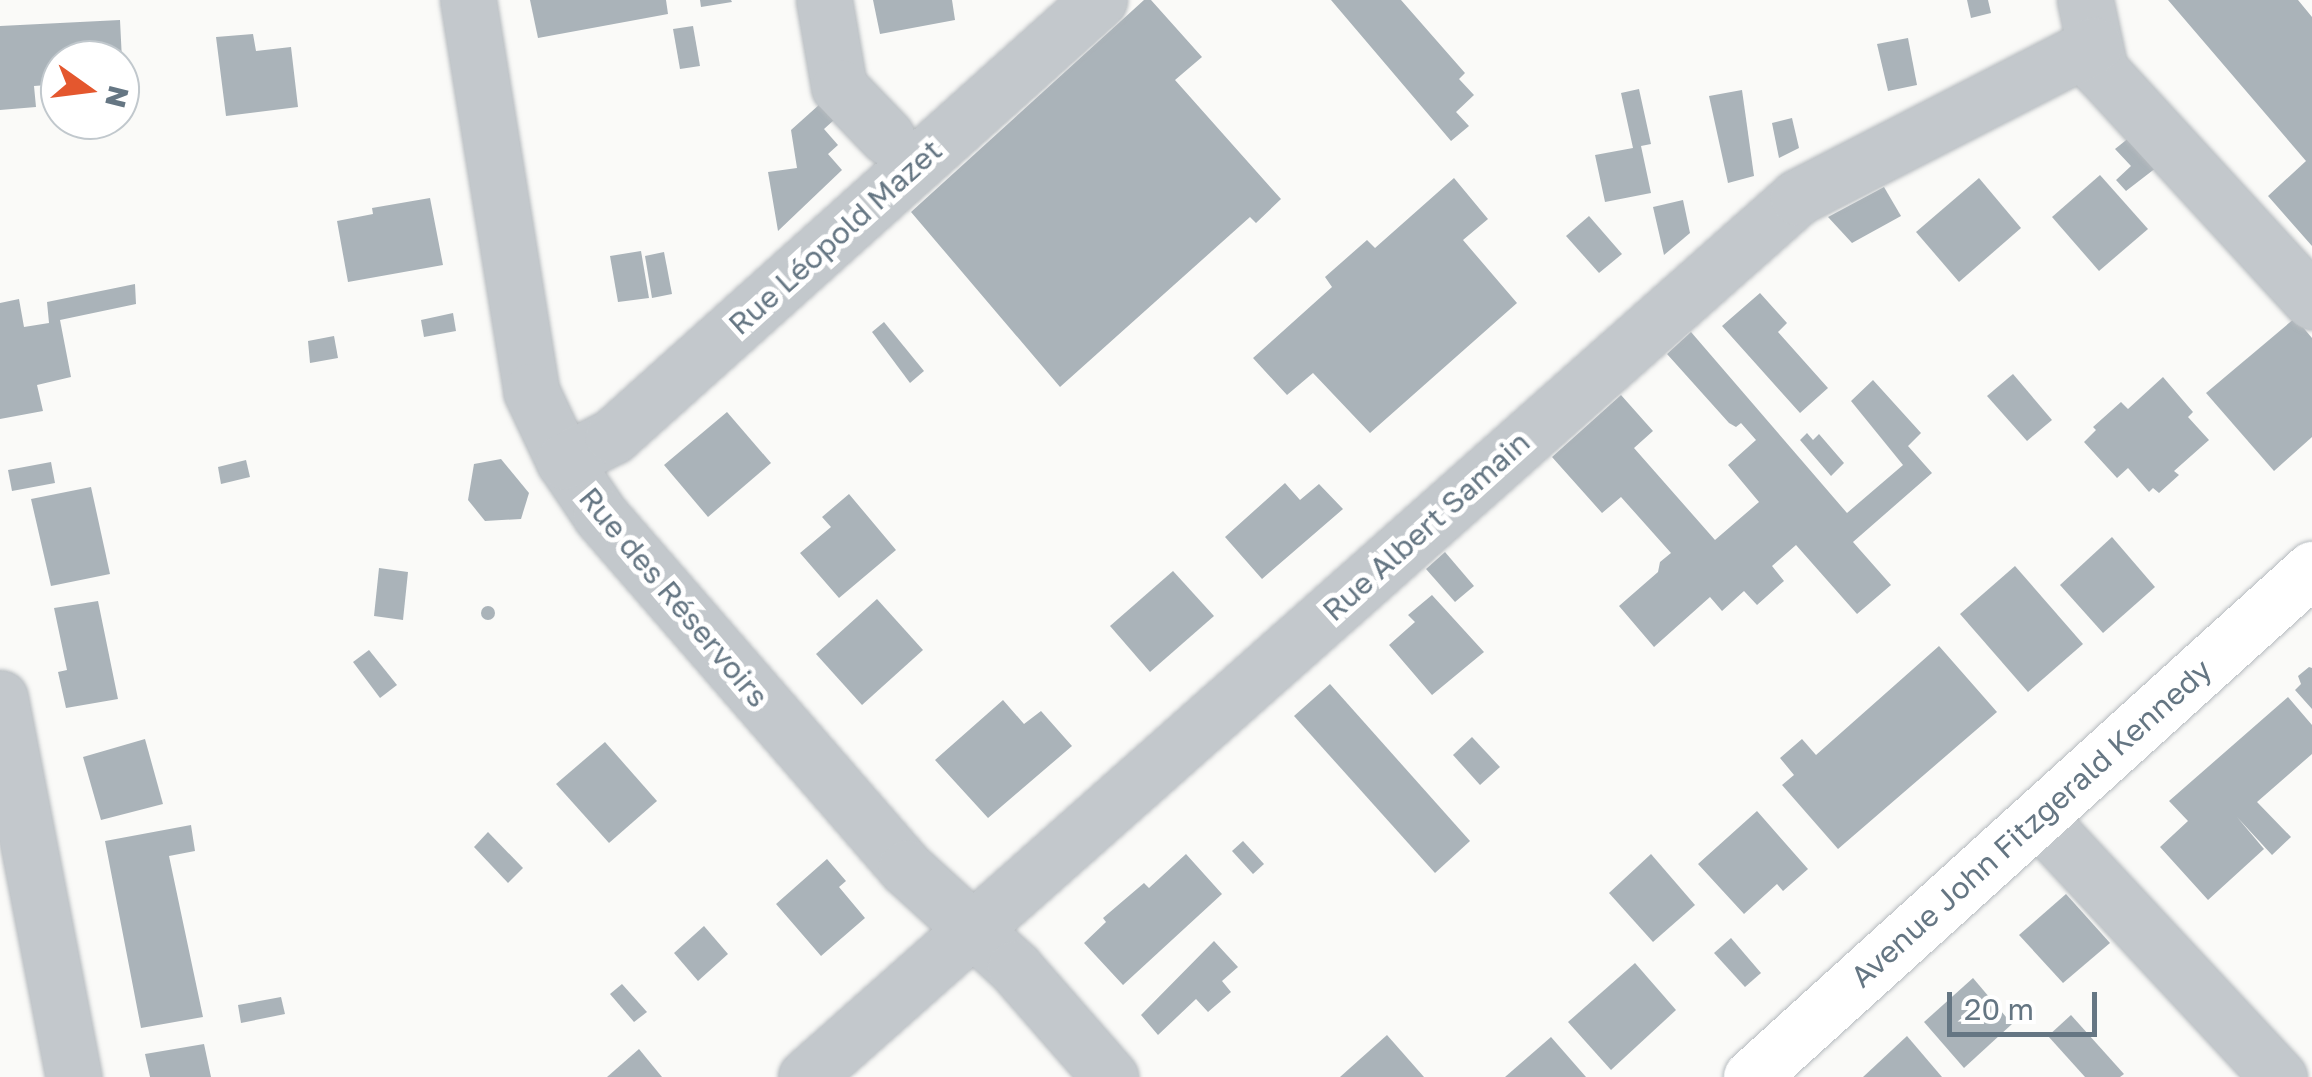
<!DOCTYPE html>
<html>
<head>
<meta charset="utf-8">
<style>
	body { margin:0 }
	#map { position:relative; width:2312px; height:1077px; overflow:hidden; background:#fafaf8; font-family:"Golos Text",sans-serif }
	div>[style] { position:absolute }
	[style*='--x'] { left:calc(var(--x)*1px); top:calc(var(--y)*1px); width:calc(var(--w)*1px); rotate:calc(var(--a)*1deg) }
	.building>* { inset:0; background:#aab3b9 }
	.round { border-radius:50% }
	.roads { filter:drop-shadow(0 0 2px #b5babe) drop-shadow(0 0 2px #b5babe) }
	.minor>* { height:55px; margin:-27.5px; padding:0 27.5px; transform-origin:27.5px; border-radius:27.5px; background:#c3c8cc }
	.primary>* { height:55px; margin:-27.5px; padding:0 27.5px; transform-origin:27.5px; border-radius:27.5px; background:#fff }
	span { translate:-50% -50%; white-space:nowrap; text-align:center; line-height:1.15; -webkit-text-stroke:10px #fff; paint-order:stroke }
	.street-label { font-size:30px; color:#657683 }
	.north { position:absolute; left:40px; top:40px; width:100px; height:100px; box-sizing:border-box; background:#fff; border:2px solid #c1c8cd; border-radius:50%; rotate:104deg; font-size:28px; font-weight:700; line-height:40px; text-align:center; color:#657683 }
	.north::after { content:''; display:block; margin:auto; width:35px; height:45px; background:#e4572e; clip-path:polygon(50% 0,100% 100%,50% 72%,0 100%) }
	.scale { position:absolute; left:1947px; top:992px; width:150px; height:45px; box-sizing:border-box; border:5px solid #657683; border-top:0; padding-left:12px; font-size:30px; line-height:35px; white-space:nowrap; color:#657683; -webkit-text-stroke:8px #fff; paint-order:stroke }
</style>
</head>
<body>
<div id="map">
	<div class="building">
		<i style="clip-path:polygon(530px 0,666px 0,668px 14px,538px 38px)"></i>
		<i style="clip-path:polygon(700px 0,731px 0,732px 2px,701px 7px)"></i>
		<i style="clip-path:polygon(873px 0,952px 0,955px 20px,880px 34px)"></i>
		<i style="clip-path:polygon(1144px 0,1151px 0,1202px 57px,1175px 80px,1281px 199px,1256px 223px,1250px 217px,1060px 387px,911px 212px)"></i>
		<i style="clip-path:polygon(1331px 0,1401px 0,1465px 73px,1459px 79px,1474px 95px,1456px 112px,1469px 126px,1451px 141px)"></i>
		<i style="clip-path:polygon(1967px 0,1988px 0,1991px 13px,1971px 18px)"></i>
		<i style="clip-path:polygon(2168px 0,2298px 0,2312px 17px,2312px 246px,2268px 196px,2306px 161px)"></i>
		<i style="clip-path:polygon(120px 20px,122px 60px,60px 60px,60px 84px,34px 86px,36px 107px,0 110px,0 26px)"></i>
		<i style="clip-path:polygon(693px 26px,700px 66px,680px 69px,673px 29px)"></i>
		<i style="clip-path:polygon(253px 34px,256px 51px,291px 47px,298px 107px,226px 116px,216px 37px)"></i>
		<i style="clip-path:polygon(1908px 38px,1917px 85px,1888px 91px,1877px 44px)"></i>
		<i style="clip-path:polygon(120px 75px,123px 75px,125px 116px,120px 116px)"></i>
		<i style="clip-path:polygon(1639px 89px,1651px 144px,1641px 146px,1651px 193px,1605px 202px,1595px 155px,1633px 148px,1621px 93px)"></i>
		<i style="clip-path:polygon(1742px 90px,1754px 176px,1728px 183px,1709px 96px)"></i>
		<i style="clip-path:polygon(820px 104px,834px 120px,824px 129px,838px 145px,828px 154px,842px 170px,778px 231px,768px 172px,797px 168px,791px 130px)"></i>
		<i style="clip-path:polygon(1792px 118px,1799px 148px,1779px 158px,1772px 123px)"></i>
		<i style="clip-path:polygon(2135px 133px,2161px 164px,2126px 191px,2116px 180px,2131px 166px,2115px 149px)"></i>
		<i style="clip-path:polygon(2100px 175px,2148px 229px,2099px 271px,2052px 217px)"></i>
		<i style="clip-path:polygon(1454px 178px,1488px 219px,1463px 240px,1517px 303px,1370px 433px,1313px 373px,1287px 395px,1253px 358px,1332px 287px,1325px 277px,1367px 240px,1375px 248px)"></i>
		<i style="clip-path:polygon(1979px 178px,2021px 228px,1959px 282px,1916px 232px)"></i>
		<i style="clip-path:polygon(1884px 187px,1901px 216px,1852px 243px,1828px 217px)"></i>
		<i style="clip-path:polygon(430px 198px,443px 265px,348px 282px,337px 221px,373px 214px,372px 208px)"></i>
		<i style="clip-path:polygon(1683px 200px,1690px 233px,1664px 255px,1653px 207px)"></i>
		<i style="clip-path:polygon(1589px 216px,1622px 254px,1599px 273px,1566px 236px)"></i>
		<i style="clip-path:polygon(641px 251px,649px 298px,618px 302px,610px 256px)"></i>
		<i style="clip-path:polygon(664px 252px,672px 294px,652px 298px,645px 256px)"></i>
		<i style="clip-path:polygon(135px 284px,136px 304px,60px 320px,71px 377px,37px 385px,43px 411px,0 419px,0 303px,19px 299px,24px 327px,49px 323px,47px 302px)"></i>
		<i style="clip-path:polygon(1760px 293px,1787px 323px,1778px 332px,1828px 388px,1800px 413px,1722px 326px)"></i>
		<i style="clip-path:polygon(453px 313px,456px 331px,424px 337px,421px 320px)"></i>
		<i style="clip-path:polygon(2295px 318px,2312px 338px,2312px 437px,2274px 471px,2206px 393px)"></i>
		<i style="clip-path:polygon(884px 322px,924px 371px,910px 383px,872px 332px)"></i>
		<i style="clip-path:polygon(1691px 332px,1847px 513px,1903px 465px,1851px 401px,1873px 380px,1921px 433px,1908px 446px,1932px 473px,1853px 542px,1891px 585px,1857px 614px,1796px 545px,1772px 566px,1784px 581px,1757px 605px,1744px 591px,1722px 611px,1710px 597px,1654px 647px,1619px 606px,1658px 572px,1660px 562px,1671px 553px,1621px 497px,1602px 513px,1552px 457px,1621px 395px,1653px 431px,1634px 448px,1715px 540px,1759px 502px,1728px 465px,1756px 440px,1741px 423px,1736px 427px,1729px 423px,1667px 354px)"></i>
		<i style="clip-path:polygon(334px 336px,338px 358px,310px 363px,308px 341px)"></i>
		<i style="clip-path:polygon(2013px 374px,2052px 420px,2027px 441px,1987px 396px)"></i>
		<i style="clip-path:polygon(2163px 377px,2193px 412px,2188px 417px,2209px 440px,2174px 471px,2179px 475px,2159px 493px,2153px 488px,2149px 492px,2128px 468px,2117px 478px,2084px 442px,2096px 430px,2093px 427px,2121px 402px,2128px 409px)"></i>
		<i style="clip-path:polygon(727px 412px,771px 463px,708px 517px,664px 465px)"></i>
		<i style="clip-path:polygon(1807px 433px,1813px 440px,1819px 434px,1844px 463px,1831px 476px,1800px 440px)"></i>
		<i style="clip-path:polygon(501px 459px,529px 493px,521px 519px,485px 521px,468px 500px,474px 464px)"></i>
		<i style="clip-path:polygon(246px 460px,250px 477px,221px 484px,218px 467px)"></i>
		<i style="clip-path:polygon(51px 462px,55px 483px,12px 491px,8px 470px)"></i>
		<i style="clip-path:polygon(1285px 483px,1300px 500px,1319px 484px,1343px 509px,1262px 579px,1225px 537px)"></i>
		<i style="clip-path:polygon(91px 487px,110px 574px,51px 586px,31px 499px)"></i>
		<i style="clip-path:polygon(849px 494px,896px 550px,839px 598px,800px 553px,831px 527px,822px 517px)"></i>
		<i style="clip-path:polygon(2112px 537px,2155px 587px,2103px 633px,2060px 585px)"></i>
		<i style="clip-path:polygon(1445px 552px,1474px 586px,1455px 602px,1426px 569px)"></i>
		<i style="clip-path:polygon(2015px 566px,2083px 644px,2028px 692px,1960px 614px)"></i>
		<i style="clip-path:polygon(379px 568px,408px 572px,403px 620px,374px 616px)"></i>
		<i style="clip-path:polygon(1173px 571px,1214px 616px,1150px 672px,1110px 626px)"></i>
		<i style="clip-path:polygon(1432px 595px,1484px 652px,1432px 695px,1389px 645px,1415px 622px,1408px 615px)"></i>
		<i style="clip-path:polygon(877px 599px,923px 650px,862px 705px,816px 654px)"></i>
		<i style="clip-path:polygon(98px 601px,118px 699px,66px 708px,58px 672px,67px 670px,54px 608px)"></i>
		<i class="round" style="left:481px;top:606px;width:14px;height:14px"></i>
		<i style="clip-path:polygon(1939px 646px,1997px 712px,1838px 849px,1782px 785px,1794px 775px,1780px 758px,1802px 739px,1816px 755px)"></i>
		<i style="clip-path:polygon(369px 650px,397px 685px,380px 698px,353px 662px)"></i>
		<i style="clip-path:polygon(2309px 667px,2312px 668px,2312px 709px,2295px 690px,2301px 684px,2298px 676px)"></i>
		<i style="clip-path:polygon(1330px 684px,1470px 841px,1435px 873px,1294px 716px)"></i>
		<i style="clip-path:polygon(2288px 697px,2312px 725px,2312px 754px,2257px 802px,2291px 837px,2272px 855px,2237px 817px,2264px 849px,2208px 900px,2160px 847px,2188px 821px,2169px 801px)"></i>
		<i style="clip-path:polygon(1003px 700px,1024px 724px,1041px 711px,1072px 746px,988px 818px,935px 760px)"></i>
		<i style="clip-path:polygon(1472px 737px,1500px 767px,1480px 785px,1453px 755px)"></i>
		<i style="clip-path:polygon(145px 739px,163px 804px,101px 820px,83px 757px)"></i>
		<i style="clip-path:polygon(605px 742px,657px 801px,609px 843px,556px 784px)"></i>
		<i style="clip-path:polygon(1757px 811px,1808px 869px,1783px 891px,1777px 884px,1744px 914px,1698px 864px)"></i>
		<i style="clip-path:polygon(191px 825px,195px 851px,169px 856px,203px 1017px,141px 1028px,105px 841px)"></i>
		<i style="clip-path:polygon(488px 832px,523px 868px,508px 883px,474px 847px)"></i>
		<i style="clip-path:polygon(1243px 841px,1264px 864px,1253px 874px,1232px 851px)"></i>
		<i style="clip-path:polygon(1186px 854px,1222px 894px,1123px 985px,1084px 943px,1106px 922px,1103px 918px,1144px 883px,1149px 888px)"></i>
		<i style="clip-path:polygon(1651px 854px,1695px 905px,1653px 942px,1609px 893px)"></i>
		<i style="clip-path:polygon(827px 859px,846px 881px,839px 887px,865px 918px,821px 956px,776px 904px)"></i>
		<i style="clip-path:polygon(2066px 894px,2110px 943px,2063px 983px,2019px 935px)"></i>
		<i style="clip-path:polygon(704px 926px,728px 954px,698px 981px,674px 953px)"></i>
		<i style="clip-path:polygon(1731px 938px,1761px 973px,1745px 987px,1714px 953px)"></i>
		<i style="clip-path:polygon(1214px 941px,1238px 967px,1222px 981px,1231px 992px,1208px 1012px,1196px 999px,1158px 1035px,1141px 1015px)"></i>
		<i style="clip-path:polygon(1635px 963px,1676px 1010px,1611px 1070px,1568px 1022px)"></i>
		<i style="clip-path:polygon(1973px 978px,2012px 1024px,1964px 1068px,1924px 1022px)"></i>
		<i style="clip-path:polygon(622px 984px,647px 1012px,634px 1022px,610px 994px)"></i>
		<i style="clip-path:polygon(281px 997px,285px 1014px,241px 1023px,238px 1005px)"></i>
		<i style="clip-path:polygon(2071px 1015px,2124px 1074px,2120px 1077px,2085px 1077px,2048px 1036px)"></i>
		<i style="clip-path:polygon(1387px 1035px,1424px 1077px,1340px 1077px)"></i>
		<i style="clip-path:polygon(1907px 1036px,1942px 1077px,1863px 1077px)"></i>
		<i style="clip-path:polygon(1551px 1037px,1586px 1077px,1505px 1077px)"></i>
		<i style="clip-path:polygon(204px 1044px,211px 1077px,150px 1077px,145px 1054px)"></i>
		<i style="clip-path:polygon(639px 1049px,662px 1077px,607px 1077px)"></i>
	</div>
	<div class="roads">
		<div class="minor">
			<i style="--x:468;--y:0;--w:396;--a:80.8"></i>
			<i style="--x:531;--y:391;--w:77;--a:64.8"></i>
			<i style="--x:564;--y:461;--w:66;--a:56.1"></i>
			<i style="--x:601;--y:516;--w:466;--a:49.1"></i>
			<i style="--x:906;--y:868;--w:148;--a:42.5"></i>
			<i style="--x:1015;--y:968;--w:145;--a:48.9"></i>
			<i style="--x:824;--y:0;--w:88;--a:80.2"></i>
			<i style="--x:839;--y:87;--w:69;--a:46.2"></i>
			<i style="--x:2085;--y:0;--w:72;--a:77.9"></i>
			<i style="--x:2100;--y:70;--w:314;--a:47.5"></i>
			<i style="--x:564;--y:461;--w:55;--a:-27"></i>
			<i style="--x:613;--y:436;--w:653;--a:-41.9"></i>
			<i style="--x:0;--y:698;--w:386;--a:79"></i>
			<i style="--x:2038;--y:818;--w:354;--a:47.1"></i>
			<i style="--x:806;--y:1077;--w:1326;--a:-41.58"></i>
			<i style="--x:1798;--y:197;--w:333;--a:-27.2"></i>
		</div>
		<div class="primary">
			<i style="--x:1751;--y:1077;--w:757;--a:-42.16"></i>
		</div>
	</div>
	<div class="street-label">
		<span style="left:835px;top:237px;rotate:-42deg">Rue Léopold Mazet</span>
		<span style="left:1426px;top:526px;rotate:-42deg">Rue Albert Samain</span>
		<span style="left:674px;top:597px;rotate:50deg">Rue des Réservoirs</span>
		<span style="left:2031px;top:823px;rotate:-42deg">Avenue John Fitzgerald Kennedy</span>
	</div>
	<div class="north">N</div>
	<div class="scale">20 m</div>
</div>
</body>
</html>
